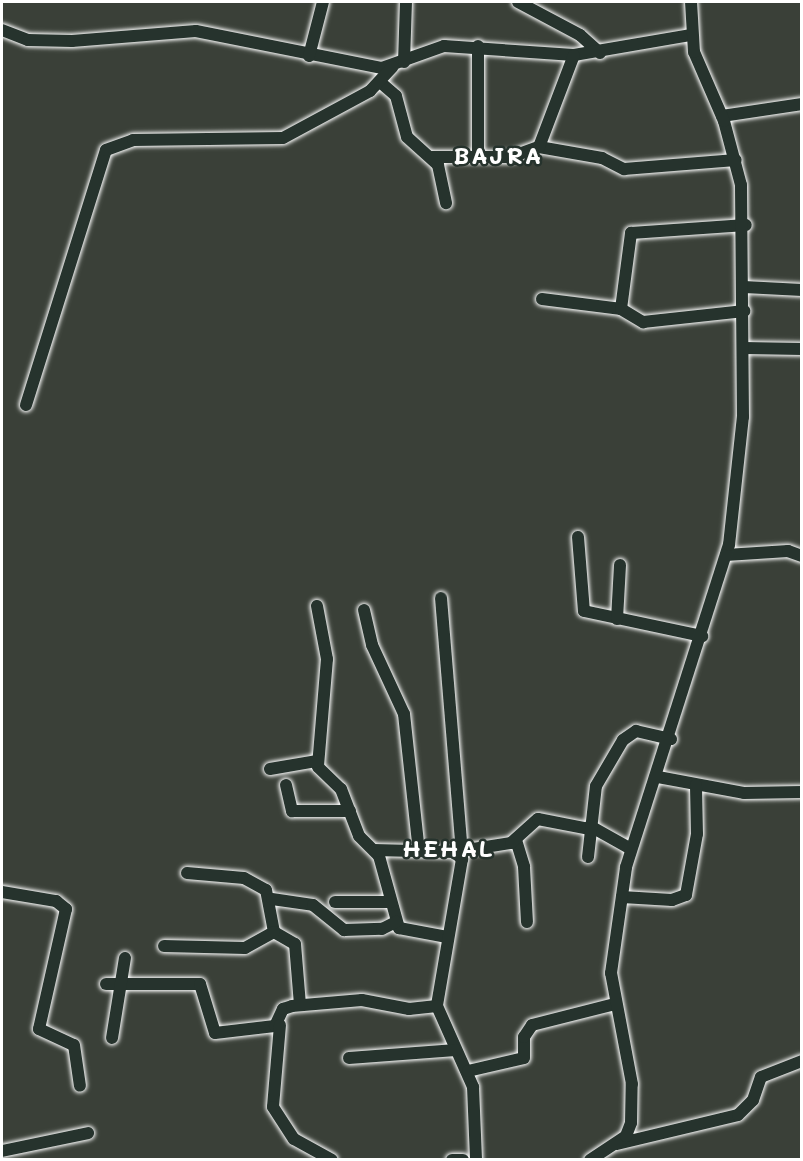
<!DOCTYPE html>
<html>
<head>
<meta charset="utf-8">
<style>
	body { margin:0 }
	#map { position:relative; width:803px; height:1161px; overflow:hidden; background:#3a4038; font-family:Mali,sans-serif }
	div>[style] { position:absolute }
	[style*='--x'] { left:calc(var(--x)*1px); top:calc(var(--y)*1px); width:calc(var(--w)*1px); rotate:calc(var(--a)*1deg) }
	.roads { filter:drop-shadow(0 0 2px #fff) drop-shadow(0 0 2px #fff) }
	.street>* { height:12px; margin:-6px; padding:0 6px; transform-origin:6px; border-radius:6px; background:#26332d }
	span { translate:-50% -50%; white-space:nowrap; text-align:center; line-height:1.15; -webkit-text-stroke:5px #26332d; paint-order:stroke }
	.district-label { font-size:24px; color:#fff; font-weight:700; letter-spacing:1.5px }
	.frame { position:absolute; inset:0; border:3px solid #fff; pointer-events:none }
</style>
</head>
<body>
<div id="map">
	<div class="roads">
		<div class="street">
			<i style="--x:518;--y:2;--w:70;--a:28"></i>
			<i style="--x:580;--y:35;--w:27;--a:42"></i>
			<i style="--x:2;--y:30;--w:28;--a:21"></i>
			<i style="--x:28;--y:40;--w:44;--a:1.3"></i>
			<i style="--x:72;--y:41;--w:124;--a:-4.6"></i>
			<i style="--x:196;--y:31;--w:190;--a:11.3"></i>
			<i style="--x:382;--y:68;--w:66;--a:-19.5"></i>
			<i style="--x:444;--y:46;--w:130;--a:4"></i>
			<i style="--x:574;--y:55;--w:119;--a:-9.7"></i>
			<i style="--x:309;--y:56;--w:56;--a:-75.5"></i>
			<i style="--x:404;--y:62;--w:60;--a:-88.1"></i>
			<i style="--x:380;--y:82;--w:21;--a:41"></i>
			<i style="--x:396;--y:96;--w:42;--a:75"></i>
			<i style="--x:407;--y:137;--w:42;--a:42.1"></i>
			<i style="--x:438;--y:165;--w:39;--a:78"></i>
			<i style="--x:722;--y:116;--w:81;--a:-8.5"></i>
			<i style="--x:539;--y:147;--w:64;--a:9.9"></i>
			<i style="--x:602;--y:158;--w:25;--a:27"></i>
			<i style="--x:624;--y:169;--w:112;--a:-4.6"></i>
			<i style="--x:431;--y:157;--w:80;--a:0"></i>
			<i style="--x:511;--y:157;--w:30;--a:-20"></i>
			<i style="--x:539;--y:147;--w:98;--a:-69.2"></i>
			<i style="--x:478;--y:157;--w:111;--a:-90"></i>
			<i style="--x:744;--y:287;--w:58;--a:3"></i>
			<i style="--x:542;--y:299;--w:80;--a:7.2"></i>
			<i style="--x:621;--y:309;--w:77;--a:-82.5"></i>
			<i style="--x:631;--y:233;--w:115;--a:-4"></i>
			<i style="--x:621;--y:309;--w:26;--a:31"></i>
			<i style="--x:643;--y:322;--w:102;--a:-6.2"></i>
			<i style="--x:744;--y:348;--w:58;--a:1"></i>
			<i style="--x:26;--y:405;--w:267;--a:-72.6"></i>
			<i style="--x:106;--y:150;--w:29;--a:-20"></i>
			<i style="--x:133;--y:140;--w:150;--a:-0.8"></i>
			<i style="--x:283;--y:138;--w:99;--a:-28.4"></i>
			<i style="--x:370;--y:91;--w:33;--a:-47"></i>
			<i style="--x:578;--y:537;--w:74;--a:85.4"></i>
			<i style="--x:584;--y:611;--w:121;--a:12"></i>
			<i style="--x:726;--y:555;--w:62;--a:-3.7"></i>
			<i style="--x:788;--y:551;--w:15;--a:20"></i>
			<i style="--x:441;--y:598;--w:254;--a:85.3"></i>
			<i style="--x:317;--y:606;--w:54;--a:79.3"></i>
			<i style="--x:327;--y:659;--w:108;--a:94.8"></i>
			<i style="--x:318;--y:767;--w:32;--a:44"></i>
			<i style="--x:341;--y:789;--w:50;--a:69"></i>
			<i style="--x:359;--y:836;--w:28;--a:45"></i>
			<i style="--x:379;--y:856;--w:75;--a:74.5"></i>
			<i style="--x:399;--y:928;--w:49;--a:10.6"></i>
			<i style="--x:364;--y:610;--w:36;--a:77"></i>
			<i style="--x:372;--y:645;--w:76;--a:65.1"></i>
			<i style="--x:404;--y:714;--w:138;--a:83.8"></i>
			<i style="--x:617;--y:619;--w:54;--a:-86.8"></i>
			<i style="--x:270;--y:769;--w:48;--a:-9.7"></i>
			<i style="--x:658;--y:777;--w:87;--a:10.5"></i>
			<i style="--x:744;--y:793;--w:58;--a:-1"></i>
			<i style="--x:286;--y:785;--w:27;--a:77"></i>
			<i style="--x:292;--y:811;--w:58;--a:0"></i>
			<i style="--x:590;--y:826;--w:47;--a:29.3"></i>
			<i style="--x:516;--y:840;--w:28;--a:73"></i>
			<i style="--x:524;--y:867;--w:55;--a:86.9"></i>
			<i style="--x:374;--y:850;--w:80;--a:1.4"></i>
			<i style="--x:454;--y:852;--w:11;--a:41"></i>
			<i style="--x:462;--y:859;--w:149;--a:99.7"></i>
			<i style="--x:437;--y:1006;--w:89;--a:66"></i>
			<i style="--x:473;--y:1087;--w:73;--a:87.6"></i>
			<i style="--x:454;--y:852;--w:58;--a:-9"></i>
			<i style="--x:511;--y:843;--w:36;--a:-42"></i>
			<i style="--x:538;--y:819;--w:53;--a:10.9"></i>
			<i style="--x:588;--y:857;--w:71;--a:-83.6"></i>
			<i style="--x:596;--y:786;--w:53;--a:-59.6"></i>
			<i style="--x:623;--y:740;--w:16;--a:-35"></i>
			<i style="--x:636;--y:731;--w:36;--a:13"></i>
			<i style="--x:187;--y:873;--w:57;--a:5"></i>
			<i style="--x:244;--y:878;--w:25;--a:29"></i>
			<i style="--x:266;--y:890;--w:43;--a:79.2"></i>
			<i style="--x:274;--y:932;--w:24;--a:30"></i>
			<i style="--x:295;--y:944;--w:61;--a:85.3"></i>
			<i style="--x:2;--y:892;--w:55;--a:9.5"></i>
			<i style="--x:56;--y:901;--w:13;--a:39"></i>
			<i style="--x:66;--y:909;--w:123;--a:102.7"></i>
			<i style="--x:39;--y:1029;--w:38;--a:25"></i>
			<i style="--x:74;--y:1045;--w:41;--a:81.7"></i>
			<i style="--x:622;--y:897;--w:50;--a:3.4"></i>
			<i style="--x:672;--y:900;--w:15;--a:-20"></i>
			<i style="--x:686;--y:895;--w:62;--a:-79.8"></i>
			<i style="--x:697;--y:834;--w:49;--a:-91.2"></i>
			<i style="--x:272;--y:899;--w:41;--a:8.3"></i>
			<i style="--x:313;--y:905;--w:40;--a:39"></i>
			<i style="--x:344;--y:930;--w:38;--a:-2"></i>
			<i style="--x:382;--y:929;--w:16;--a:-27"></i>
			<i style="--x:335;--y:902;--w:56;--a:0"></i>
			<i style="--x:164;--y:946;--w:81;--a:1.4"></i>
			<i style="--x:245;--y:948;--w:33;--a:-29"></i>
			<i style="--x:106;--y:984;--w:94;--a:0"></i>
			<i style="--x:200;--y:984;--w:51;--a:73"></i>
			<i style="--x:215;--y:1033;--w:60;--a:-6.7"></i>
			<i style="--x:275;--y:1026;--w:19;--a:-65"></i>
			<i style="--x:283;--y:1009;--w:9;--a:-18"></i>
			<i style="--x:292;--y:1006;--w:70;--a:-4.9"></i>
			<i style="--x:362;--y:1000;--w:48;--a:10.8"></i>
			<i style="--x:409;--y:1009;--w:28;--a:-6"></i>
			<i style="--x:280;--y:1025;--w:82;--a:94.9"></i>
			<i style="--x:273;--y:1107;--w:38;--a:57"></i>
			<i style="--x:294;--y:1139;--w:43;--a:28.9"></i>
			<i style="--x:112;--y:1038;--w:81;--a:-80.8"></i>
			<i style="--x:349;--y:1058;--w:107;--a:-4.3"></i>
			<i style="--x:468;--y:1071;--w:57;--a:-13.1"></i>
			<i style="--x:524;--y:1058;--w:21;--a:-90"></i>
			<i style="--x:524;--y:1037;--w:14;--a:-56"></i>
			<i style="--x:532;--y:1025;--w:86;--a:-14.2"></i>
			<i style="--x:617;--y:1144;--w:124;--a:-13.5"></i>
			<i style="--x:738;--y:1115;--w:21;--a:-45"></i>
			<i style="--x:753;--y:1100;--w:24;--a:-71"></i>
			<i style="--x:761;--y:1077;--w:44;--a:-21.3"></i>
			<i style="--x:2;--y:1151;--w:88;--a:-11.8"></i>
			<i style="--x:452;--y:1160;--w:11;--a:0"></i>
			<i style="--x:590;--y:1160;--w:43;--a:-33.7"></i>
			<i style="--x:626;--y:1136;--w:14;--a:-69"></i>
			<i style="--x:631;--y:1123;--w:39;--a:-89"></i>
			<i style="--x:632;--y:1084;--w:113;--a:-100.7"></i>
			<i style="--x:611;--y:973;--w:107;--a:-81.9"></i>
			<i style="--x:626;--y:867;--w:338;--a:-72.3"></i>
			<i style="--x:729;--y:545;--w:129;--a:-83.8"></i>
			<i style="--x:743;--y:417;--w:232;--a:-90.5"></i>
			<i style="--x:741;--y:185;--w:66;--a:-104.9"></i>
			<i style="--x:724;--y:121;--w:75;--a:-113.5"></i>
			<i style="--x:694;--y:52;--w:50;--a:-93.4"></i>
		</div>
	</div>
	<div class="district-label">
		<span style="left:498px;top:155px">BAJRA</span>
		<span style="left:448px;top:848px">HEHAL</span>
	</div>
	<div class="frame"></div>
</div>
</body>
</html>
